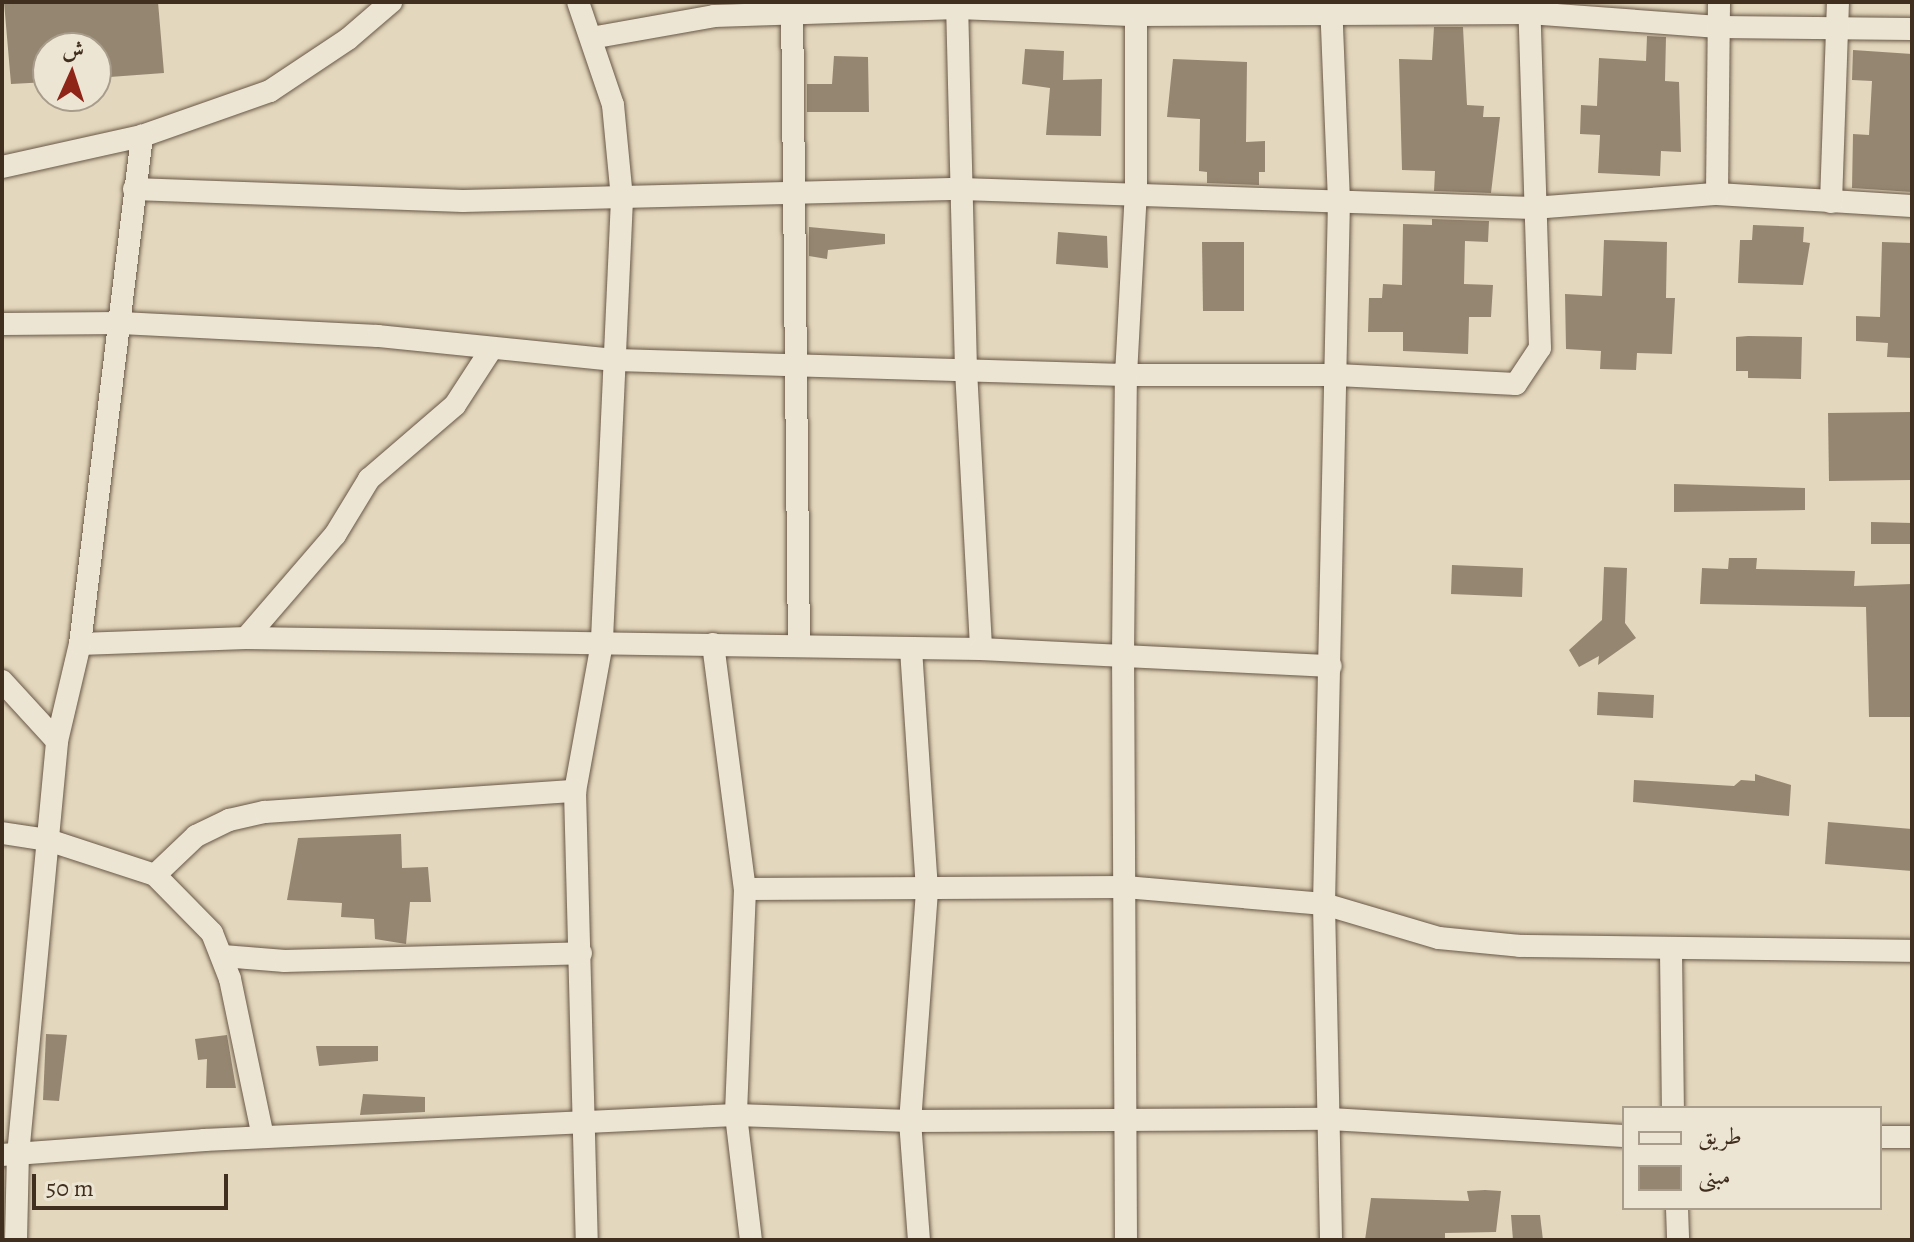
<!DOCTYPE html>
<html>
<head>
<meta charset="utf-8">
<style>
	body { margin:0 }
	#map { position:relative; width:1914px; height:1242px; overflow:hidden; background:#e3d7bd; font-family:Alegreya,Amiri,serif }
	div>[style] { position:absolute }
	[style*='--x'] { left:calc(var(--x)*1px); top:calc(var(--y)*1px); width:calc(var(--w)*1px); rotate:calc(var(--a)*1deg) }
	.building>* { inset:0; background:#958671 }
	.roads { filter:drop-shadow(0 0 2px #695846) drop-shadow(0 0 2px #695846) }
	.street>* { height:22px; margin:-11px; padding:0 11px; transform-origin:11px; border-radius:11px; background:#ede5d4 }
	span { translate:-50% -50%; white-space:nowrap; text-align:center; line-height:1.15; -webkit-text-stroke:7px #ede5d4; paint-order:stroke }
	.frame { position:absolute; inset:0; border:4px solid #402e1e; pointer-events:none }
	.legend { position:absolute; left:1622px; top:1106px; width:260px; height:104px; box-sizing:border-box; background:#ede5d4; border:2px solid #a89c8b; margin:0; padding:10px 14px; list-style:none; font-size:24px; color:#402e1e }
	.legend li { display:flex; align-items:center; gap:16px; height:40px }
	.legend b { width:40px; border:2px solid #a89c8b }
	.north { position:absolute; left:32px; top:32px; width:80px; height:80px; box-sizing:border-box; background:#ede5d4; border:2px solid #a89c8b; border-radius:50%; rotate:3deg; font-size:22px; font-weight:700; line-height:32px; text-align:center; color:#402e1e }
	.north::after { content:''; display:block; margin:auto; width:28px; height:36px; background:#8f2418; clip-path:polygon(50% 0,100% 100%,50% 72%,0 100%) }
	.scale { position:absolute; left:32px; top:1174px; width:196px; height:36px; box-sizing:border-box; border:4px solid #402e1e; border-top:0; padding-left:10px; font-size:24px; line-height:28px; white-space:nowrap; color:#402e1e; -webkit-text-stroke:6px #ede5d4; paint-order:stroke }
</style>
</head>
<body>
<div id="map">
	<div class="building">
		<i style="clip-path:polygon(4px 2px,158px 2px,164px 73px,96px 78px,96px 48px,48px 48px,48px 82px,11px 84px)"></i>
		<i style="clip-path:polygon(1434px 27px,1463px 27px,1467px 105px,1484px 106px,1483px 117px,1500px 117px,1491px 193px,1434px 191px,1435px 171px,1402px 170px,1399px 59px,1432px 60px)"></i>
		<i style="clip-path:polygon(1647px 36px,1666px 37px,1665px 81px,1679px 82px,1681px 152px,1661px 151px,1660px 176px,1598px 173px,1600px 135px,1580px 134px,1581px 105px,1597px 106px,1599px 58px,1646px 61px)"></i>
		<i style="clip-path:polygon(1025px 49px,1064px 51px,1063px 80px,1102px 79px,1101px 136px,1046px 135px,1050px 88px,1022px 84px)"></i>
		<i style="clip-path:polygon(1853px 50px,1912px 54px,1912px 192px,1852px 188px,1853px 134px,1869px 135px,1872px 81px,1852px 80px)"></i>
		<i style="clip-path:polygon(834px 56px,868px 57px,869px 112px,807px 112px,807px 84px,832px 84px)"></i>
		<i style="clip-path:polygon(1173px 59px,1247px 62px,1246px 142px,1265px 141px,1265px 172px,1259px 172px,1259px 185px,1207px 183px,1207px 172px,1199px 171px,1200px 119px,1167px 117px)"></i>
		<i style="clip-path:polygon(1432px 219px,1489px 221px,1488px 242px,1465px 241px,1464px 284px,1493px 285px,1491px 317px,1469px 317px,1468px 354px,1403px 351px,1403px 332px,1368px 332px,1369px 298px,1382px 298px,1383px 284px,1402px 285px,1403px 224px,1432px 225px)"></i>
		<i style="clip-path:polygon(1753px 225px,1804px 227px,1803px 242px,1810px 243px,1803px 285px,1738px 283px,1740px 240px,1752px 240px)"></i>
		<i style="clip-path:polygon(809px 227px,885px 234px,885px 244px,828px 250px,827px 259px,809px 256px)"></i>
		<i style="clip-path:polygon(1058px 232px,1107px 236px,1108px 268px,1056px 264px)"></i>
		<i style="clip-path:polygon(1604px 240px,1667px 242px,1666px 298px,1675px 298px,1672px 354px,1637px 353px,1636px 370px,1600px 369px,1601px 351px,1566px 349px,1565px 294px,1602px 296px)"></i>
		<i style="clip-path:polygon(1202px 242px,1244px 242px,1244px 311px,1203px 311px)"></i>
		<i style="clip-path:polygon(1882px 242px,1912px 243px,1912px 358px,1887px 357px,1888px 343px,1856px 341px,1856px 316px,1880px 317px)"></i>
		<i style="clip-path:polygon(1748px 336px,1802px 337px,1801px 379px,1748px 378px,1748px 371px,1736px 371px,1736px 337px)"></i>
		<i style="clip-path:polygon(1912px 412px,1912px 480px,1829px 481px,1828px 413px)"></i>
		<i style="clip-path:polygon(1674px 484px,1805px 488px,1805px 510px,1674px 512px)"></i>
		<i style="clip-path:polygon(1871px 522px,1912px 523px,1912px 544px,1871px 544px)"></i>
		<i style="clip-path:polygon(1729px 558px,1757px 558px,1756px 569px,1855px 571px,1854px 586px,1912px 584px,1912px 717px,1869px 717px,1866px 607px,1700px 604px,1702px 568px,1728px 569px)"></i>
		<i style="clip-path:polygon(1452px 565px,1523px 568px,1522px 597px,1451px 594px)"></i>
		<i style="clip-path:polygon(1604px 567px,1627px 568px,1625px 623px,1636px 638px,1598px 665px,1599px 656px,1579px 667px,1569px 650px,1602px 620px)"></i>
		<i style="clip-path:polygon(1598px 692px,1654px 695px,1653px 718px,1597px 715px)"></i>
		<i style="clip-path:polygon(1755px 774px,1791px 785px,1789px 816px,1633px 802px,1634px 780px,1734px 786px,1741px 780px,1755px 781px)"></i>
		<i style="clip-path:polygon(1828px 822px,1912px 829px,1912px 871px,1825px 864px)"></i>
		<i style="clip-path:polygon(401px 834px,402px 868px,428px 867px,431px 902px,410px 902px,406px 944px,375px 939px,374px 919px,341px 917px,342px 903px,287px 900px,298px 838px)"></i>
		<i style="clip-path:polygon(46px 1034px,67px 1035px,59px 1101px,43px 1100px)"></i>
		<i style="clip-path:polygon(227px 1035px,236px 1088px,206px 1088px,207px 1059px,198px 1060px,195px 1039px)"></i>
		<i style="clip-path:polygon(316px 1046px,378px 1046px,378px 1061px,319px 1066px)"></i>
		<i style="clip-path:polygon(363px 1094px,425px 1097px,425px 1112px,360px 1115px)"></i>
		<i style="clip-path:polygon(1485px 1190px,1501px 1191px,1496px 1232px,1445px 1233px,1445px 1240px,1365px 1240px,1371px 1198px,1469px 1201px,1467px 1191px)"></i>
		<i style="clip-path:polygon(1511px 1215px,1540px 1215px,1543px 1240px,1513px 1240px)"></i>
	</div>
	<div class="roads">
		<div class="street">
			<i style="--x:578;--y:2;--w:109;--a:71.2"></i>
			<i style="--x:613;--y:105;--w:94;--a:84.5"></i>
			<i style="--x:622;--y:199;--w:444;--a:92.6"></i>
			<i style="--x:602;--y:643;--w:150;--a:100.3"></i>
			<i style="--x:575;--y:791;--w:449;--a:88.5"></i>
			<i style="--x:792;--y:2;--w:644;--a:89.38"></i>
			<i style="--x:957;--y:2;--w:368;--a:88.6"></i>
			<i style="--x:966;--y:370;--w:279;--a:86.9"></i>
			<i style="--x:1331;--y:2;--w:198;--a:87.7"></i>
			<i style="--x:1339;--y:200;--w:704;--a:91.22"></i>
			<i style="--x:1324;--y:904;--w:336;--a:88.8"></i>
			<i style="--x:591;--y:38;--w:125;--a:-10.1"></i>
			<i style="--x:714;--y:16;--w:244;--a:-1.9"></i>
			<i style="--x:958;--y:8;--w:178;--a:2.3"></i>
			<i style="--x:1136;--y:15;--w:393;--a:-0.3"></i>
			<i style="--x:1529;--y:13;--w:190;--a:4.2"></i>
			<i style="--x:1718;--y:27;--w:194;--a:0.6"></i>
			<i style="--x:2;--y:167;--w:143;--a:-12.5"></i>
			<i style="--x:142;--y:136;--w:136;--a:-19.4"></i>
			<i style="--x:270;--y:91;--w:94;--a:-33.7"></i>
			<i style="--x:348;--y:39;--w:57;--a:-40.7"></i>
			<i style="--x:134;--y:189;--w:329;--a:2.1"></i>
			<i style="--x:463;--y:201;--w:498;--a:-1.4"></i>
			<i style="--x:961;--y:189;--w:572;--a:1.9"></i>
			<i style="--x:1533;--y:208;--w:185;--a:-4.4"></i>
			<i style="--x:1717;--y:194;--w:195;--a:3.5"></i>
			<i style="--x:1717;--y:194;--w:192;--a:-89.4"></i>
			<i style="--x:1831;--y:202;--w:200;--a:-88"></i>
			<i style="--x:2;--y:324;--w:119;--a:-0.5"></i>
			<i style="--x:121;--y:323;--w:257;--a:2.9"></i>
			<i style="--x:378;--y:336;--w:239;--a:5.8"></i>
			<i style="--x:616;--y:360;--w:510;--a:1.68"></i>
			<i style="--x:1126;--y:375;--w:211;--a:0"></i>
			<i style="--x:1337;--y:375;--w:179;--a:2.9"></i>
			<i style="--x:1516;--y:384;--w:43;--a:-56.3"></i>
			<i style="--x:1540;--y:348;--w:346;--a:-91.8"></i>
			<i style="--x:246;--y:638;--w:136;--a:-49.2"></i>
			<i style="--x:335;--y:535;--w:66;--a:-58.7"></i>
			<i style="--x:369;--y:479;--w:113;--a:-40.7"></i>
			<i style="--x:455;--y:405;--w:68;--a:-57"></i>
			<i style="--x:80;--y:644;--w:166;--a:-2.1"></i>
			<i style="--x:246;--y:638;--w:735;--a:0.86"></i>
			<i style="--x:981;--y:649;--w:350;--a:2.8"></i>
			<i style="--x:713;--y:644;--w:247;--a:82.6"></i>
			<i style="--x:745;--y:889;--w:226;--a:92.3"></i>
			<i style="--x:736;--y:1115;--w:126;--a:83.2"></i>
			<i style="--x:911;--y:649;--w:243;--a:86.2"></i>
			<i style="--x:927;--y:891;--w:231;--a:94.2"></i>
			<i style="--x:910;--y:1121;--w:119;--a:85.7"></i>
			<i style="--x:2;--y:681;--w:81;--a:47.5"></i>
			<i style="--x:2;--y:833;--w:47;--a:8.7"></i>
			<i style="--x:48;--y:840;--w:113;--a:18.1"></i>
			<i style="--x:155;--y:875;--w:81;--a:45.5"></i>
			<i style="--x:212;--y:933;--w:49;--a:68.6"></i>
			<i style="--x:230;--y:979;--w:161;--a:78.2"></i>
			<i style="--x:155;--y:875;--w:57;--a:-43.6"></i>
			<i style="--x:196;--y:836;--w:37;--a:-26"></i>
			<i style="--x:229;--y:820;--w:37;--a:-13"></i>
			<i style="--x:265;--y:812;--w:311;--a:-3.9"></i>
			<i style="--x:745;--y:889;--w:380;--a:-0.3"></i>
			<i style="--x:1125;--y:887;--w:200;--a:4.9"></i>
			<i style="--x:1324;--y:904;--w:120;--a:16.5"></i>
			<i style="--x:1439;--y:938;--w:81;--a:5.6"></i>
			<i style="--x:1520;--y:946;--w:392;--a:0.7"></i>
			<i style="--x:1671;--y:952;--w:156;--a:89.3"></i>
			<i style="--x:223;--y:956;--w:62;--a:4.6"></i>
			<i style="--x:285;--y:961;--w:296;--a:-1.5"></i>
			<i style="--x:1880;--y:1137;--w:32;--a:0"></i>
			<i style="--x:2;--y:1155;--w:203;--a:-4.2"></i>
			<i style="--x:204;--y:1140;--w:533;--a:-2.69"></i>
			<i style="--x:736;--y:1115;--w:174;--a:2"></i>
			<i style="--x:910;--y:1121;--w:420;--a:-0.3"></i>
			<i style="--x:1330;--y:1119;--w:294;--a:3.3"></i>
			<i style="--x:1677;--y:1208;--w:32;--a:88"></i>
			<i style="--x:16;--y:1240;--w:85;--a:-88.7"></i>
			<i style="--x:18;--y:1155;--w:416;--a:-84.6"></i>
			<i style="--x:57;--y:741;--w:100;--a:-76.7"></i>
			<i style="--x:80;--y:644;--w:512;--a:-83.04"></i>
			<i style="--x:1126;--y:1240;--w:586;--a:-90.29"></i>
			<i style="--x:1123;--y:654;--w:279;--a:-89.4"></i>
			<i style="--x:1126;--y:375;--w:182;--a:-86.9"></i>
			<i style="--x:1136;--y:193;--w:190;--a:-90"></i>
		</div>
	</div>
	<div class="frame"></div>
	<ul class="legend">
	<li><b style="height:10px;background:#ede5d4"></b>طريق</li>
	<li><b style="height:22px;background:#958671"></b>مبنى</li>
	</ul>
	<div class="north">ش</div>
	<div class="scale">50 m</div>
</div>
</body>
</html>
